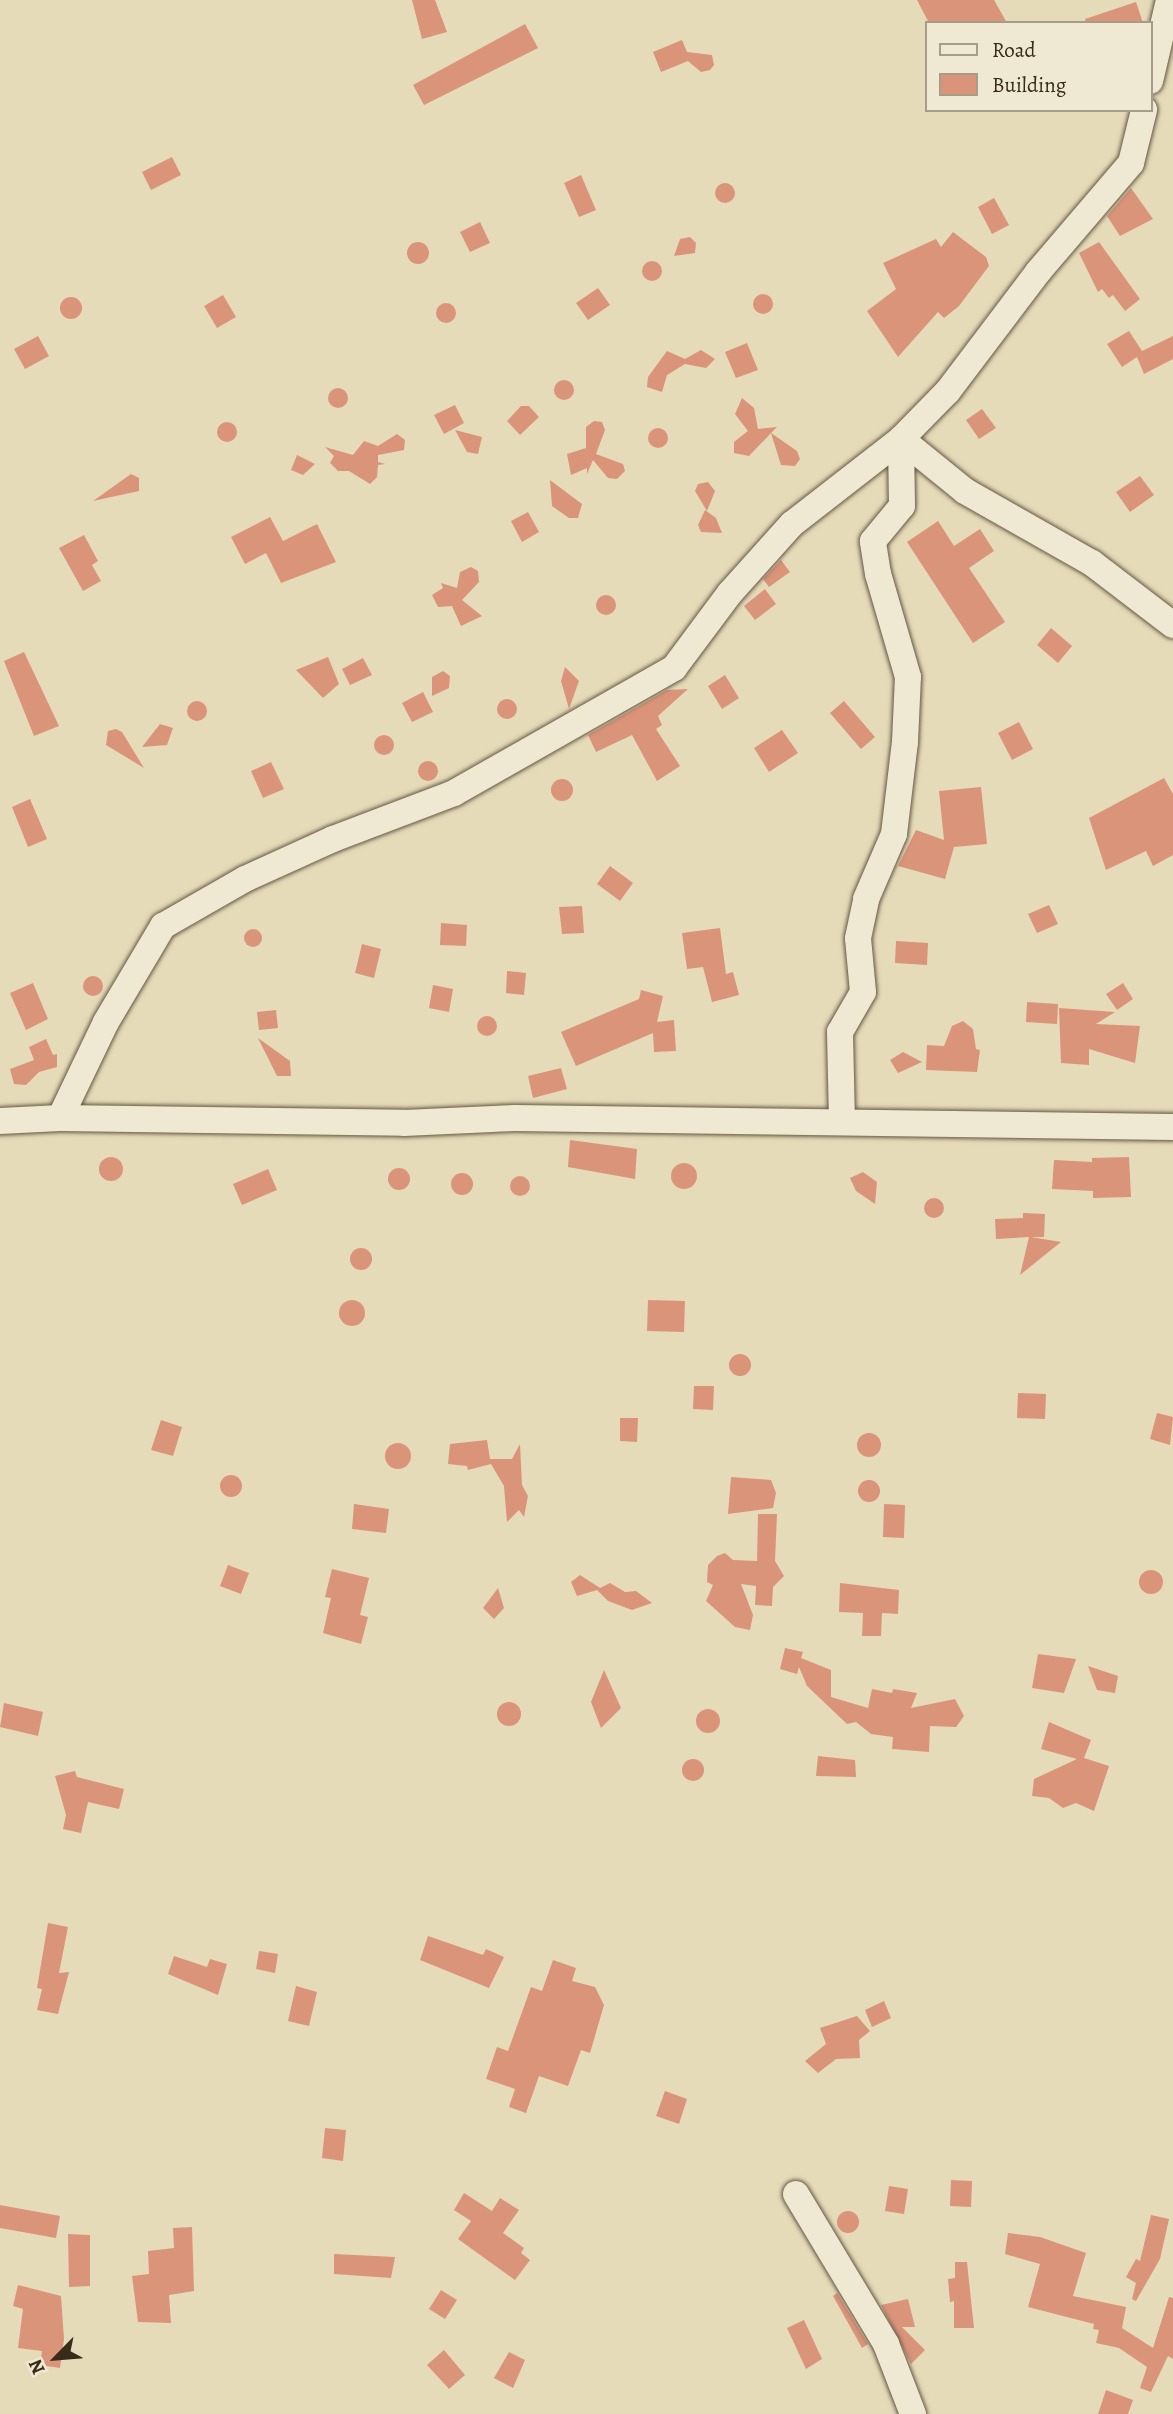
<!DOCTYPE html>
<html>
<head>
<meta charset="utf-8">
<style>
	body { margin:0 }
	#map { position:relative; width:1173px; height:2414px; overflow:hidden; background:#e6dbb9; font-family:Alegreya,serif }
	div>[style] { position:absolute }
	[style*='--x'] { left:calc(var(--x)*1px); top:calc(var(--y)*1px); width:calc(var(--w)*1px); rotate:calc(var(--a)*1deg) }
	.building>* { inset:0; background:#da947a }
	.round { border-radius:50% }
	.roads { filter:drop-shadow(0 0 2px #645742) drop-shadow(0 0 2px #645742) }
	.minor>* { height:26px; margin:-13px; padding:0 13px; transform-origin:13px; border-radius:13px; background:#efe8d2 }
	span { translate:-50% -50%; white-space:nowrap; text-align:center; line-height:1.15; -webkit-text-stroke:5px #efe8d2; paint-order:stroke }
	.legend { position:absolute; left:925px; top:21px; width:228px; height:91px; box-sizing:border-box; background:#efe8d2; border:2px solid #a69c88; margin:0; padding:9px 12px; list-style:none; font-size:21px; color:#382b1a }
	.legend li { display:flex; align-items:center; gap:14px; height:35px }
	.legend b { width:35px; border:2px solid #a69c88 }
	.north { position:absolute; left:21px; top:2323px; width:70px; height:70px; -webkit-text-stroke:5px #efe8d2; paint-order:stroke; rotate:245deg; font-size:19px; font-weight:700; line-height:28px; text-align:center; color:#382b1a }
	.north::after { content:''; display:block; margin:auto; width:24px; height:32px; background:#382b1a; clip-path:polygon(50% 0,100% 100%,50% 72%,0 100%) }
</style>
</head>
<body>
<div id="map">
	<div class="building">
		<i style="clip-path:polygon(412px 0,435px 0,447px 32px,422px 39px)"></i>
		<i style="clip-path:polygon(917px 0,994px 0,1007px 23px,929px 23px)"></i>
		<i style="clip-path:polygon(1136px 2px,1143px 23px,1086px 23px,1085px 19px)"></i>
		<i style="clip-path:polygon(525px 24px,538px 48px,424px 105px,413px 85px)"></i>
		<i style="clip-path:polygon(682px 40px,687px 52px,712px 55px,714px 65px,710px 70px,701px 72px,688px 61px,661px 72px,653px 52px)"></i>
		<i style="clip-path:polygon(172px 157px,181px 175px,151px 190px,142px 172px)"></i>
		<i style="clip-path:polygon(581px 175px,596px 210px,579px 217px,564px 183px)"></i>
		<i class="round" style="left:715px;top:183px;width:20px;height:20px"></i>
		<i style="clip-path:polygon(1131px 188px,1153px 219px,1120px 236px,1107px 216px)"></i>
		<i style="clip-path:polygon(994px 198px,1009px 225px,992px 234px,978px 207px)"></i>
		<i style="clip-path:polygon(480px 222px,490px 243px,470px 252px,460px 232px)"></i>
		<i style="clip-path:polygon(953px 232px,986px 257px,989px 266px,959px 306px,944px 318px,938px 312px,898px 357px,867px 311px,896px 289px,883px 263px,936px 239px,941px 247px)"></i>
		<i style="clip-path:polygon(690px 237px,696px 243px,695px 253px,674px 256px,680px 239px)"></i>
		<i class="round" style="left:407px;top:242px;width:22px;height:22px"></i>
		<i style="clip-path:polygon(1099px 242px,1140px 299px,1125px 311px,1113px 295px,1109px 298px,1102px 289px,1098px 292px,1079px 253px)"></i>
		<i class="round" style="left:642px;top:261px;width:20px;height:20px"></i>
		<i style="clip-path:polygon(598px 288px,610px 305px,588px 320px,576px 303px)"></i>
		<i class="round" style="left:753px;top:294px;width:20px;height:20px"></i>
		<i style="clip-path:polygon(223px 295px,236px 317px,217px 328px,204px 306px)"></i>
		<i class="round" style="left:60px;top:297px;width:22px;height:22px"></i>
		<i class="round" style="left:436px;top:303px;width:20px;height:20px"></i>
		<i style="clip-path:polygon(1129px 331px,1142px 351px,1173px 336px,1173px 359px,1144px 374px,1137px 357px,1122px 367px,1107px 344px)"></i>
		<i style="clip-path:polygon(38px 336px,49px 356px,25px 369px,14px 349px)"></i>
		<i style="clip-path:polygon(747px 343px,758px 370px,736px 378px,725px 352px)"></i>
		<i style="clip-path:polygon(701px 350px,715px 359px,706px 368px,685px 364px,667px 375px,662px 392px,647px 387px,648px 377px,667px 351px,685px 359px)"></i>
		<i class="round" style="left:554px;top:380px;width:20px;height:20px"></i>
		<i class="round" style="left:328px;top:388px;width:20px;height:20px"></i>
		<i style="clip-path:polygon(742px 398px,754px 408px,758px 429px,777px 427px,771px 433px,797px 451px,800px 459px,795px 466px,781px 465px,771px 433px,749px 456px,734px 453px,734px 442px,748px 431px,735px 414px)"></i>
		<i style="clip-path:polygon(455px 405px,464px 423px,444px 434px,434px 415px)"></i>
		<i style="clip-path:polygon(521px 406px,529px 406px,539px 417px,520px 435px,507px 421px)"></i>
		<i style="clip-path:polygon(982px 409px,996px 428px,979px 439px,966px 420px)"></i>
		<i style="clip-path:polygon(594px 421px,602px 422px,605px 430px,596px 454px,623px 464px,625px 471px,617px 479px,608px 478px,593px 460px,587px 474px,587px 468px,571px 475px,567px 454px,586px 448px,586px 427px)"></i>
		<i class="round" style="left:217px;top:422px;width:20px;height:20px"></i>
		<i class="round" style="left:648px;top:428px;width:20px;height:20px"></i>
		<i style="clip-path:polygon(455px 430px,482px 437px,478px 454px,467px 452px)"></i>
		<i style="clip-path:polygon(397px 434px,405px 440px,404px 450px,378px 455px,378px 462px,385px 464px,378px 465px,377px 477px,370px 484px,349px 471px,338px 471px,330px 463px,334px 456px,325px 447px,353px 455px,364px 441px,378px 446px)"></i>
		<i style="clip-path:polygon(297px 455px,315px 464px,303px 475px,291px 470px)"></i>
		<i style="clip-path:polygon(131px 474px,139px 478px,139px 491px,93px 501px)"></i>
		<i style="clip-path:polygon(1140px 476px,1154px 495px,1130px 512px,1116px 492px)"></i>
		<i style="clip-path:polygon(550px 480px,582px 504px,578px 518px,569px 518px,552px 506px)"></i>
		<i style="clip-path:polygon(708px 482px,715px 491px,707px 511px,695px 491px,698px 484px)"></i>
		<i style="clip-path:polygon(705px 510px,716px 518px,722px 533px,701px 532px,698px 525px)"></i>
		<i style="clip-path:polygon(528px 512px,539px 532px,522px 542px,511px 521px)"></i>
		<i style="clip-path:polygon(270px 517px,283px 541px,317px 524px,336px 562px,281px 583px,266px 553px,245px 564px,231px 537px)"></i>
		<i style="clip-path:polygon(938px 521px,954px 546px,980px 529px,994px 551px,969px 568px,1005px 622px,973px 643px,907px 542px)"></i>
		<i style="clip-path:polygon(84px 535px,98px 561px,92px 565px,101px 581px,83px 591px,59px 548px)"></i>
		<i style="clip-path:polygon(781px 560px,790px 572px,769px 587px,763px 579px)"></i>
		<i style="clip-path:polygon(471px 567px,478px 571px,479px 582px,462px 600px,482px 616px,461px 626px,452px 606px,438px 607px,432px 595px,443px 588px,441px 583px,457px 588px,460px 572px)"></i>
		<i style="clip-path:polygon(765px 589px,776px 604px,755px 620px,744px 606px)"></i>
		<i class="round" style="left:596px;top:595px;width:20px;height:20px"></i>
		<i style="clip-path:polygon(1051px 628px,1072px 646px,1058px 663px,1037px 645px)"></i>
		<i style="clip-path:polygon(24px 652px,59px 726px,34px 736px,4px 661px)"></i>
		<i style="clip-path:polygon(328px 657px,339px 684px,323px 698px,296px 670px)"></i>
		<i style="clip-path:polygon(363px 658px,372px 675px,350px 685px,342px 669px)"></i>
		<i style="clip-path:polygon(565px 667px,579px 681px,569px 709px,561px 681px)"></i>
		<i style="clip-path:polygon(443px 671px,450px 676px,449px 688px,432px 696px,432px 677px)"></i>
		<i style="clip-path:polygon(725px 675px,739px 698px,722px 709px,708px 686px)"></i>
		<i style="clip-path:polygon(688px 689px,658px 716px,662px 725px,656px 729px,680px 766px,657px 781px,632px 735px,596px 752px,588px 735px,667px 690px)"></i>
		<i style="clip-path:polygon(423px 692px,433px 712px,412px 722px,402px 703px)"></i>
		<i class="round" style="left:497px;top:699px;width:20px;height:20px"></i>
		<i class="round" style="left:187px;top:701px;width:20px;height:20px"></i>
		<i style="clip-path:polygon(844px 701px,875px 737px,861px 749px,830px 713px)"></i>
		<i style="clip-path:polygon(1019px 722px,1033px 749px,1012px 760px,998px 733px)"></i>
		<i style="clip-path:polygon(160px 724px,173px 728px,167px 745px,142px 747px)"></i>
		<i style="clip-path:polygon(116px 729px,122px 732px,144px 768px,106px 745px,108px 731px)"></i>
		<i style="clip-path:polygon(782px 730px,798px 753px,769px 772px,754px 748px)"></i>
		<i class="round" style="left:374px;top:735px;width:20px;height:20px"></i>
		<i class="round" style="left:418px;top:761px;width:20px;height:20px"></i>
		<i style="clip-path:polygon(271px 762px,284px 789px,263px 798px,251px 771px)"></i>
		<i style="clip-path:polygon(1164px 778px,1173px 794px,1173px 855px,1153px 866px,1146px 851px,1106px 870px,1089px 818px)"></i>
		<i class="round" style="left:551px;top:779px;width:22px;height:22px"></i>
		<i style="clip-path:polygon(981px 787px,987px 844px,954px 847px,945px 879px,898px 866px,916px 830px,944px 840px,939px 791px)"></i>
		<i style="clip-path:polygon(30px 799px,47px 839px,28px 847px,12px 807px)"></i>
		<i style="clip-path:polygon(610px 866px,633px 883px,620px 901px,597px 884px)"></i>
		<i style="clip-path:polygon(1049px 905px,1058px 924px,1037px 933px,1028px 914px)"></i>
		<i style="clip-path:polygon(582px 906px,584px 933px,562px 934px,559px 907px)"></i>
		<i style="clip-path:polygon(441px 923px,467px 925px,466px 946px,440px 945px)"></i>
		<i style="clip-path:polygon(720px 928px,726px 974px,733px 972px,739px 995px,712px 1002px,703px 967px,687px 969px,682px 933px)"></i>
		<i class="round" style="left:244px;top:929px;width:18px;height:18px"></i>
		<i style="clip-path:polygon(896px 941px,928px 943px,927px 965px,895px 963px)"></i>
		<i style="clip-path:polygon(362px 944px,381px 949px,374px 978px,355px 973px)"></i>
		<i style="clip-path:polygon(507px 971px,526px 973px,524px 995px,506px 993px)"></i>
		<i class="round" style="left:83px;top:976px;width:20px;height:20px"></i>
		<i style="clip-path:polygon(33px 983px,48px 1019px,26px 1030px,10px 993px)"></i>
		<i style="clip-path:polygon(1123px 983px,1133px 999px,1117px 1010px,1106px 994px)"></i>
		<i style="clip-path:polygon(433px 985px,453px 989px,449px 1012px,429px 1008px)"></i>
		<i style="clip-path:polygon(641px 990px,663px 996px,657px 1022px,674px 1020px,676px 1051px,654px 1052px,653px 1033px,576px 1066px,561px 1032px,639px 999px)"></i>
		<i style="clip-path:polygon(1027px 1002px,1058px 1004px,1057px 1024px,1026px 1022px)"></i>
		<i style="clip-path:polygon(1059px 1008px,1115px 1012px,1096px 1024px,1140px 1026px,1135px 1063px,1089px 1049px,1089px 1065px,1061px 1063px)"></i>
		<i style="clip-path:polygon(276px 1010px,278px 1028px,259px 1030px,257px 1012px)"></i>
		<i class="round" style="left:477px;top:1016px;width:20px;height:20px"></i>
		<i style="clip-path:polygon(963px 1021px,973px 1029px,976px 1049px,980px 1050px,977px 1072px,926px 1070px,927px 1045px,944px 1046px,952px 1026px)"></i>
		<i style="clip-path:polygon(258px 1038px,290px 1061px,291px 1076px,277px 1076px)"></i>
		<i style="clip-path:polygon(46px 1039px,53px 1055px,57px 1054px,57px 1067px,39px 1072px,26px 1085px,14px 1084px,10px 1069px,34px 1060px,29px 1047px)"></i>
		<i style="clip-path:polygon(903px 1052px,922px 1062px,898px 1073px,890px 1060px)"></i>
		<i style="clip-path:polygon(561px 1068px,567px 1089px,533px 1098px,528px 1076px)"></i>
		<i style="clip-path:polygon(570px 1140px,637px 1149px,635px 1179px,568px 1167px)"></i>
		<i class="round" style="left:99px;top:1157px;width:24px;height:24px"></i>
		<i style="clip-path:polygon(1129px 1157px,1131px 1197px,1093px 1198px,1093px 1191px,1052px 1189px,1054px 1160px,1092px 1162px,1092px 1158px)"></i>
		<i class="round" style="left:671px;top:1163px;width:26px;height:26px"></i>
		<i class="round" style="left:388px;top:1168px;width:22px;height:22px"></i>
		<i style="clip-path:polygon(268px 1169px,277px 1190px,242px 1205px,233px 1184px)"></i>
		<i style="clip-path:polygon(863px 1172px,877px 1182px,875px 1204px,856px 1191px,850px 1178px)"></i>
		<i class="round" style="left:451px;top:1173px;width:22px;height:22px"></i>
		<i class="round" style="left:510px;top:1176px;width:20px;height:20px"></i>
		<i class="round" style="left:924px;top:1198px;width:20px;height:20px"></i>
		<i style="clip-path:polygon(1023px 1213px,1045px 1214px,1044px 1237px,1031px 1237px,1061px 1242px,1020px 1275px,1029px 1237px,996px 1239px,995px 1219px,1023px 1218px)"></i>
		<i class="round" style="left:350px;top:1248px;width:22px;height:22px"></i>
		<i class="round" style="left:339px;top:1300px;width:26px;height:26px"></i>
		<i style="clip-path:polygon(648px 1300px,685px 1301px,684px 1332px,647px 1331px)"></i>
		<i class="round" style="left:729px;top:1354px;width:22px;height:22px"></i>
		<i style="clip-path:polygon(694px 1386px,714px 1386px,713px 1410px,693px 1409px)"></i>
		<i style="clip-path:polygon(1018px 1393px,1046px 1394px,1045px 1419px,1017px 1418px)"></i>
		<i style="clip-path:polygon(1157px 1413px,1173px 1417px,1170px 1445px,1150px 1439px)"></i>
		<i style="clip-path:polygon(620px 1418px,638px 1418px,637px 1442px,620px 1441px)"></i>
		<i style="clip-path:polygon(161px 1420px,182px 1427px,173px 1456px,151px 1450px)"></i>
		<i class="round" style="left:857px;top:1433px;width:24px;height:24px"></i>
		<i style="clip-path:polygon(487px 1440px,490px 1459px,512px 1459px,520px 1444px,522px 1485px,528px 1496px,524px 1517px,519px 1510px,507px 1522px,504px 1486px,491px 1464px,468px 1470px,467px 1466px,448px 1464px,450px 1444px)"></i>
		<i class="round" style="left:385px;top:1443px;width:26px;height:26px"></i>
		<i class="round" style="left:220px;top:1475px;width:22px;height:22px"></i>
		<i style="clip-path:polygon(731px 1477px,771px 1480px,776px 1493px,773px 1508px,728px 1514px)"></i>
		<i class="round" style="left:858px;top:1480px;width:22px;height:22px"></i>
		<i style="clip-path:polygon(354px 1504px,389px 1509px,386px 1533px,352px 1529px)"></i>
		<i style="clip-path:polygon(884px 1504px,905px 1505px,904px 1538px,883px 1537px)"></i>
		<i style="clip-path:polygon(758px 1514px,777px 1514px,775px 1561px,784px 1576px,773px 1587px,772px 1606px,755px 1605px,756px 1586px,741px 1584px,753px 1615px,750px 1630px,735px 1627px,706px 1601px,713px 1585px,707px 1582px,708px 1565px,717px 1556px,725px 1553px,733px 1560px,757px 1561px)"></i>
		<i style="clip-path:polygon(228px 1565px,249px 1573px,241px 1594px,220px 1586px)"></i>
		<i style="clip-path:polygon(332px 1569px,369px 1578px,360px 1615px,368px 1617px,361px 1644px,323px 1633px,331px 1598px,325px 1597px)"></i>
		<i class="round" style="left:1139px;top:1570px;width:24px;height:24px"></i>
		<i style="clip-path:polygon(580px 1575px,600px 1588px,610px 1583px,625px 1592px,636px 1591px,652px 1603px,632px 1610px,608px 1601px,597px 1590px,577px 1596px,571px 1582px)"></i>
		<i style="clip-path:polygon(840px 1583px,899px 1590px,898px 1614px,882px 1613px,881px 1636px,862px 1636px,863px 1613px,839px 1612px)"></i>
		<i style="clip-path:polygon(498px 1588px,504px 1608px,494px 1619px,483px 1608px)"></i>
		<i style="clip-path:polygon(785px 1648px,803px 1652px,801px 1658px,831px 1670px,831px 1697px,868px 1708px,872px 1689px,892px 1693px,893px 1689px,917px 1693px,911px 1708px,955px 1699px,964px 1716px,956px 1727px,930px 1726px,929px 1752px,892px 1749px,893px 1737px,871px 1734px,856px 1722px,847px 1724px,807px 1686px,799px 1667px,797px 1674px,780px 1669px)"></i>
		<i style="clip-path:polygon(1038px 1654px,1076px 1659px,1064px 1693px,1032px 1688px)"></i>
		<i style="clip-path:polygon(1088px 1666px,1118px 1676px,1115px 1693px,1097px 1690px)"></i>
		<i style="clip-path:polygon(604px 1670px,621px 1708px,601px 1728px,591px 1702px)"></i>
		<i class="round" style="left:497px;top:1702px;width:24px;height:24px"></i>
		<i style="clip-path:polygon(4px 1703px,43px 1712px,38px 1736px,0 1727px)"></i>
		<i class="round" style="left:696px;top:1709px;width:24px;height:24px"></i>
		<i style="clip-path:polygon(1049px 1722px,1091px 1740px,1084px 1758px,1109px 1766px,1094px 1811px,1076px 1803px,1063px 1808px,1049px 1798px,1032px 1796px,1034px 1779px,1077px 1759px,1041px 1749px)"></i>
		<i style="clip-path:polygon(818px 1756px,855px 1760px,856px 1777px,816px 1776px)"></i>
		<i class="round" style="left:682px;top:1759px;width:22px;height:22px"></i>
		<i style="clip-path:polygon(75px 1771px,77px 1777px,124px 1789px,119px 1809px,88px 1802px,81px 1833px,63px 1829px,66px 1815px,55px 1776px)"></i>
		<i style="clip-path:polygon(48px 1923px,68px 1927px,59px 1973px,69px 1972px,58px 2014px,37px 2010px,42px 1989px,37px 1988px)"></i>
		<i style="clip-path:polygon(428px 1936px,483px 1955px,486px 1949px,504px 1957px,489px 1988px,420px 1960px)"></i>
		<i style="clip-path:polygon(259px 1951px,278px 1954px,275px 1973px,256px 1969px)"></i>
		<i style="clip-path:polygon(174px 1956px,207px 1967px,210px 1959px,227px 1964px,218px 1995px,168px 1974px)"></i>
		<i style="clip-path:polygon(553px 1960px,576px 1968px,572px 1981px,595px 1987px,604px 2005px,590px 2053px,581px 2050px,568px 2086px,539px 2076px,526px 2113px,509px 2107px,515px 2089px,486px 2079px,497px 2047px,508px 2051px,531px 1987px,542px 1991px)"></i>
		<i style="clip-path:polygon(296px 1986px,317px 1992px,309px 2026px,288px 2021px)"></i>
		<i style="clip-path:polygon(884px 2001px,891px 2018px,872px 2027px,865px 2010px)"></i>
		<i style="clip-path:polygon(857px 2016px,870px 2031px,859px 2040px,860px 2058px,836px 2059px,818px 2073px,805px 2061px,826px 2044px,820px 2028px)"></i>
		<i style="clip-path:polygon(665px 2091px,687px 2099px,679px 2124px,656px 2116px)"></i>
		<i style="clip-path:polygon(325px 2128px,346px 2130px,343px 2161px,322px 2158px)"></i>
		<i style="clip-path:polygon(951px 2180px,972px 2181px,971px 2207px,950px 2206px)"></i>
		<i style="clip-path:polygon(889px 2186px,908px 2189px,904px 2214px,885px 2211px)"></i>
		<i style="clip-path:polygon(464px 2193px,492px 2211px,500px 2198px,519px 2210px,503px 2233px,524px 2248px,521px 2253px,530px 2260px,515px 2280px,458px 2239px,471px 2221px,454px 2210px)"></i>
		<i style="clip-path:polygon(0 2205px,60px 2216px,56px 2238px,0 2228px)"></i>
		<i class="round" style="left:837px;top:2211px;width:22px;height:22px"></i>
		<i style="clip-path:polygon(1151px 2215px,1169px 2219px,1160px 2259px,1136px 2301px,1132px 2299px,1136px 2283px,1126px 2277px,1136px 2259px,1140px 2261px)"></i>
		<i style="clip-path:polygon(192px 2227px,194px 2291px,169px 2295px,171px 2323px,138px 2322px,132px 2276px,149px 2274px,148px 2251px,174px 2248px,173px 2228px)"></i>
		<i style="clip-path:polygon(1008px 2233px,1040px 2237px,1086px 2253px,1073px 2296px,1126px 2307px,1122px 2328px,1153px 2348px,1169px 2297px,1173px 2298px,1173px 2359px,1168px 2356px,1151px 2392px,1140px 2388px,1147px 2367px,1119px 2348px,1096px 2343px,1099px 2330px,1093px 2329px,1094px 2324px,1028px 2307px,1040px 2264px,1005px 2254px)"></i>
		<i style="clip-path:polygon(68px 2234px,90px 2235px,90px 2286px,69px 2287px)"></i>
		<i style="clip-path:polygon(334px 2254px,395px 2257px,391px 2278px,334px 2274px)"></i>
		<i style="clip-path:polygon(955px 2262px,967px 2262px,974px 2328px,954px 2328px,954px 2301px,950px 2302px,948px 2279px,955px 2278px)"></i>
		<i style="clip-path:polygon(18px 2285px,61px 2296px,64px 2339px,60px 2368px,40px 2365px,42px 2351px,18px 2348px,23px 2309px,13px 2306px)"></i>
		<i style="clip-path:polygon(441px 2290px,457px 2300px,445px 2319px,429px 2309px)"></i>
		<i style="clip-path:polygon(837px 2293px,868px 2344px,862px 2348px,833px 2296px)"></i>
		<i style="clip-path:polygon(908px 2299px,915px 2327px,902px 2327px,925px 2350px,911px 2364px,881px 2305px)"></i>
		<i style="clip-path:polygon(804px 2320px,822px 2359px,806px 2369px,787px 2328px)"></i>
		<i style="clip-path:polygon(444px 2350px,465px 2375px,449px 2389px,427px 2365px)"></i>
		<i style="clip-path:polygon(509px 2352px,525px 2360px,513px 2388px,494px 2378px)"></i>
		<i style="clip-path:polygon(1106px 2390px,1133px 2400px,1128px 2414px,1098px 2414px)"></i>
	</div>
	<div class="roads">
		<div class="minor">
			<i style="--x:1150;--y:81;--w:83;--a:-76.8"></i>
			<i style="--x:901;--y:439;--w:82;--a:39.1"></i>
			<i style="--x:965;--y:491;--w:146;--a:29.6"></i>
			<i style="--x:1092;--y:563;--w:102;--a:37.4"></i>
			<i style="--x:60;--y:1118;--w:106;--a:-64.4"></i>
			<i style="--x:106;--y:1022;--w:112;--a:-59.3"></i>
			<i style="--x:163;--y:926;--w:95;--a:-29.8"></i>
			<i style="--x:245;--y:879;--w:97;--a:-24.4"></i>
			<i style="--x:333;--y:839;--w:129;--a:-20.8"></i>
			<i style="--x:454;--y:793;--w:253;--a:-29.6"></i>
			<i style="--x:674;--y:668;--w:94;--a:-53.3"></i>
			<i style="--x:730;--y:593;--w:93;--a:-48.1"></i>
			<i style="--x:792;--y:524;--w:138;--a:-37.9"></i>
			<i style="--x:901;--y:439;--w:67;--a:-45.6"></i>
			<i style="--x:948;--y:391;--w:149;--a:-52.9"></i>
			<i style="--x:1038;--y:272;--w:143;--a:-49.5"></i>
			<i style="--x:1131;--y:163;--w:55;--a:-76.2"></i>
			<i style="--x:0;--y:1121;--w:60;--a:-2.9"></i>
			<i style="--x:60;--y:1118;--w:344;--a:0.8"></i>
			<i style="--x:404;--y:1123;--w:111;--a:-2.6"></i>
			<i style="--x:515;--y:1118;--w:658;--a:0.78"></i>
			<i style="--x:842;--y:1122;--w:90;--a:-91.3"></i>
			<i style="--x:840;--y:1032;--w:46;--a:-60.1"></i>
			<i style="--x:863;--y:992;--w:54;--a:-95.3"></i>
			<i style="--x:858;--y:938;--w:40;--a:-78"></i>
			<i style="--x:866;--y:899;--w:71;--a:-66.7"></i>
			<i style="--x:894;--y:834;--w:93;--a:-83.2"></i>
			<i style="--x:905;--y:742;--w:65;--a:-87.4"></i>
			<i style="--x:908;--y:677;--w:107;--a:-106.2"></i>
			<i style="--x:878;--y:574;--w:33;--a:-99"></i>
			<i style="--x:873;--y:541;--w:45;--a:-50.4"></i>
			<i style="--x:902;--y:506;--w:67;--a:-90.9"></i>
			<i style="--x:796;--y:2194;--w:175;--a:59"></i>
			<i style="--x:886;--y:2344;--w:75;--a:68.9"></i>
		</div>
	</div>
	<ul class="legend">
	<li><b style="height:9px;background:#efe8d2"></b>Road</li>
	<li><b style="height:19px;background:#da947a"></b>Building</li>
	</ul>
	<div class="north">N</div>
</div>
</body>
</html>
